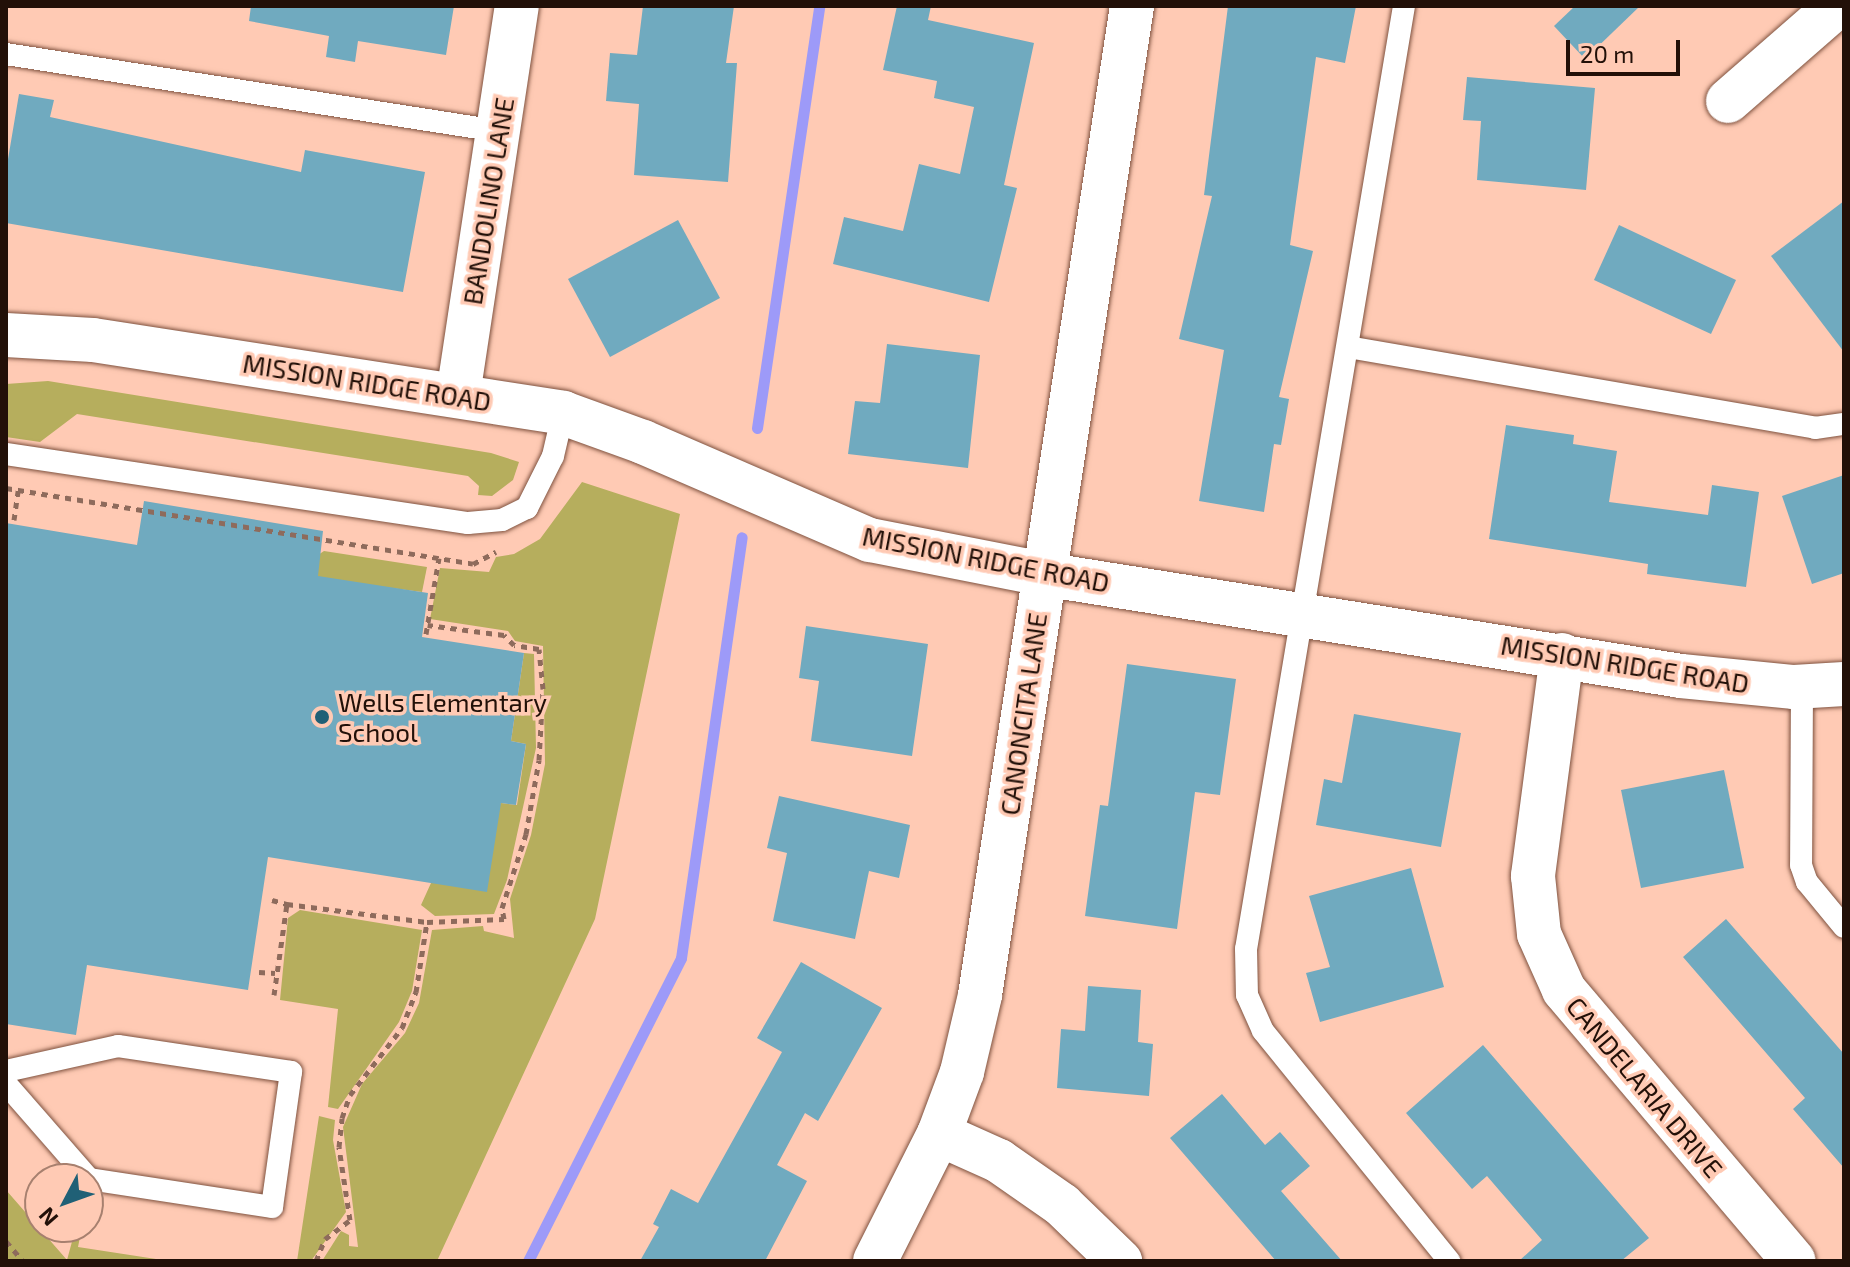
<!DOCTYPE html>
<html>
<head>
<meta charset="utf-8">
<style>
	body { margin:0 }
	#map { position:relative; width:1850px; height:1267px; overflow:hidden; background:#ffcab4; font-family:"Exo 2",sans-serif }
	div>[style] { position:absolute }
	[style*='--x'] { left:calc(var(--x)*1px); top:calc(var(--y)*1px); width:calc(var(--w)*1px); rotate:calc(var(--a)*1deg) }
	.green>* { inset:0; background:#b6ae5d }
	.stream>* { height:11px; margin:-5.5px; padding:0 5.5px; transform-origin:5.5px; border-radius:5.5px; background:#9d9af8 }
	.building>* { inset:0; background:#70aabf }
	.path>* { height:5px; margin-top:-2.5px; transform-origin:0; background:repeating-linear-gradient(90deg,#8e6b5c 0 6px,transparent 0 12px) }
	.roads { filter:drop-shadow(0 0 2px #7f523f) drop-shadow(0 0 2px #7f523f) }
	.lane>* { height:22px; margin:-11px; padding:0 11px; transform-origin:11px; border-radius:11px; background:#fff }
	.street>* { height:44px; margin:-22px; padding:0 22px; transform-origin:22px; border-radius:22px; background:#fff }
	.secondary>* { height:44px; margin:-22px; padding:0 22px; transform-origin:22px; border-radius:22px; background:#fff }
	.dots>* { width:22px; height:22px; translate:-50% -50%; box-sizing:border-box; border:4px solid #ffcab4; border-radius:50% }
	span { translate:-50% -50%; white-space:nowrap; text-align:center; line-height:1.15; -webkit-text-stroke:7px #ffcab4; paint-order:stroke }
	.street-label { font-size:26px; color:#221008 }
	.poi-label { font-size:26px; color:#221008 }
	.left { translate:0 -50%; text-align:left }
	.frame { position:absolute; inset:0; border:8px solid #221008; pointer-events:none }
	.north { position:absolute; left:24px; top:1163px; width:80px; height:80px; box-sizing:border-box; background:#ffcab4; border:2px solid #a7806f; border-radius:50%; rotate:229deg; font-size:22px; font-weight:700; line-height:32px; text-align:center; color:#221008 }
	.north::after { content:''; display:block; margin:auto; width:28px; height:36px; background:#206076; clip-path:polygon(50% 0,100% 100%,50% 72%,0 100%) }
	.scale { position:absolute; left:1566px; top:40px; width:114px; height:36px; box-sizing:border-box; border:4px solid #221008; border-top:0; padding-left:10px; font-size:24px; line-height:28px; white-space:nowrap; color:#221008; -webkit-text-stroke:6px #ffcab4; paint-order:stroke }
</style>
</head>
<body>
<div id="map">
	<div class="green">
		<i style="clip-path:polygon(48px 381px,491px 453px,519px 462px,513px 480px,492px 496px,478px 495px,479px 486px,468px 476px,77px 414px,40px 442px,6px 437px,6px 384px)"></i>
		<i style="clip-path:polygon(582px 482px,680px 514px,595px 919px,437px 1261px,322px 1261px,341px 1231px,349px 1235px,349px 1246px,358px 1247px,343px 1127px,362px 1084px,405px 1033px,419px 1003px,432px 930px,483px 926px,484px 931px,514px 938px,510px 899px,531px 835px,545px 764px,543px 646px,515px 641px,508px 631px,430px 619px,440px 568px,489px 572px,496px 557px,514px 554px,540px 539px)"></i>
		<i style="clip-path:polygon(324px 551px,427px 567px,422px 592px,314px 578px,318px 555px)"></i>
		<i style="clip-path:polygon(524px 653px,534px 654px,536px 748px,507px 880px,494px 914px,435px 916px,421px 905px,431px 883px,501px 803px,517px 805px,526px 744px,511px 741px)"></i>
		<i style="clip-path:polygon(300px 910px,422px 930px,412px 991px,399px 1022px,338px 1109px,328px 1107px,338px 1009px,280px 1000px,288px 918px)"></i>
		<i style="clip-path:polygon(319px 1116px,335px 1120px,333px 1140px,346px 1212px,311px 1261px,297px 1261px)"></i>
		<i style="clip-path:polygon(6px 1190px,67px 1260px,76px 1227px,82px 1227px,78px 1247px,169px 1261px,6px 1261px)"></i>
	</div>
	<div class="stream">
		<i style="--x:757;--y:428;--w:427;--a:-81.6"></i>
		<i style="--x:528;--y:1261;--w:339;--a:-63.2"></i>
		<i style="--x:681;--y:958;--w:425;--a:-81.8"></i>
	</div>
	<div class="building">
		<i style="clip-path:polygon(251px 6px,454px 6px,446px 55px,358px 41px,355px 62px,326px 57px,329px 36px,249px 21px)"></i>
		<i style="clip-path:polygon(643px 6px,734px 6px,726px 63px,737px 63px,728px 182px,634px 175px,639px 104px,606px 101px,610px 53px,637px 55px)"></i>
		<i style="clip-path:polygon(897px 6px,931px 6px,928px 20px,1034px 43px,1004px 185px,1017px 188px,989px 302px,833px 264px,844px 217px,903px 231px,919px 164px,960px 174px,974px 107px,934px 98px,937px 81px,883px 70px)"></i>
		<i style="clip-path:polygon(1228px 6px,1356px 6px,1345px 63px,1316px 57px,1290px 245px,1313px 251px,1279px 397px,1289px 399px,1281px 445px,1274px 444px,1264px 512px,1199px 501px,1224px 350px,1179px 339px,1212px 196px,1204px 195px)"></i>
		<i style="clip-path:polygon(1575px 6px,1640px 6px,1585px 59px,1554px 26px)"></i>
		<i style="clip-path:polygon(1467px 77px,1595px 88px,1586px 190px,1477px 180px,1481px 121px,1463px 120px)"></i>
		<i style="clip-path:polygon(19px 94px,54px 100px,50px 117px,301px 172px,305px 150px,425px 172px,403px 292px,6px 223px,6px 171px)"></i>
		<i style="clip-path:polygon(1844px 201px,1844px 352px,1771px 256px)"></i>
		<i style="clip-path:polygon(678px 220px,720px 298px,610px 357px,568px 279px)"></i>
		<i style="clip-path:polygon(1619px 225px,1736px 280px,1711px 334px,1594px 280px)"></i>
		<i style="clip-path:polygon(887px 344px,980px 355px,968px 468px,848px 454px,855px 401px,880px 403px)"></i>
		<i style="clip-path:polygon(1506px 425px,1574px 435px,1573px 444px,1617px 451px,1609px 502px,1708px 515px,1712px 485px,1759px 492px,1746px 587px,1647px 574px,1648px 564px,1489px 539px)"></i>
		<i style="clip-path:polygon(1844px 475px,1844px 573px,1812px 584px,1782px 496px)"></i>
		<i style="clip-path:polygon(144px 501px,323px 531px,318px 576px,428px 593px,422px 637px,524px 653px,511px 741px,526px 744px,516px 805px,501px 803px,487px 892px,268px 857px,248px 990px,87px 965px,76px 1035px,6px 1024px,6px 523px,137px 545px)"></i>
		<i style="clip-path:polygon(806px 626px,928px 644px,912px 756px,811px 741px,819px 681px,799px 678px)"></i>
		<i style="clip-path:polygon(1127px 664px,1236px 679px,1220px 795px,1195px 792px,1177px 929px,1085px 916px,1100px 805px,1108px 806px)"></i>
		<i style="clip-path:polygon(1354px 714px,1461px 733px,1441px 847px,1316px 825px,1324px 779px,1342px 783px)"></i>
		<i style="clip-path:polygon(1724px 770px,1744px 868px,1641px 888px,1621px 790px)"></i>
		<i style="clip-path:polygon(779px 796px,910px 825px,899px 878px,869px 871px,855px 939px,773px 921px,787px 853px,767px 848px)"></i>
		<i style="clip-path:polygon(1411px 868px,1444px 987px,1320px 1022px,1306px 973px,1330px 967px,1309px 896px)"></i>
		<i style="clip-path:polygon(1726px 919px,1844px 1054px,1844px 1168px,1793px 1109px,1805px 1098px,1683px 957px)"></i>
		<i style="clip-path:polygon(801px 962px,882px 1008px,818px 1121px,805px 1113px,777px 1165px,807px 1181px,765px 1261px,640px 1261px,659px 1227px,653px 1224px,671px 1189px,698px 1203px,782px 1052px,757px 1038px)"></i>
		<i style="clip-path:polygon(1088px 986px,1141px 990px,1138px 1042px,1153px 1044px,1149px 1096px,1057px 1088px,1061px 1029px,1085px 1031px)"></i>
		<i style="clip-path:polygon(1483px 1045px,1649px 1238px,1621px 1261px,1519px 1261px,1542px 1240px,1487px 1176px,1472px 1189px,1406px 1113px)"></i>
		<i style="clip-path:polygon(1222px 1094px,1265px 1145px,1280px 1132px,1310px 1166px,1281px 1191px,1342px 1261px,1276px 1261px,1170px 1138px)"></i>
	</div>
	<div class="path">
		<i style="--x:6;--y:488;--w:473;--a:9.2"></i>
		<i style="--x:473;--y:564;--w:26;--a:-28"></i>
		<i style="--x:14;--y:520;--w:30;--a:-82"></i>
		<i style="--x:426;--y:634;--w:77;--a:-80.3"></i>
		<i style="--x:272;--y:900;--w:16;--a:15"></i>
		<i style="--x:259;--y:972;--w:16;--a:4"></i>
		<i style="--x:274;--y:995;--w:92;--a:-81.9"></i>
		<i style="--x:287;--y:904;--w:141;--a:7.3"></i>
		<i style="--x:6;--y:1241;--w:26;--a:50"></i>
		<i style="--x:316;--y:1261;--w:24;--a:-68"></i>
		<i style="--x:325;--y:1239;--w:31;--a:-37"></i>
		<i style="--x:350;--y:1220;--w:74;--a:-98.6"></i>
		<i style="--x:339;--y:1147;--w:29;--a:-84"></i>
		<i style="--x:342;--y:1118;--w:24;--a:-71"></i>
		<i style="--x:350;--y:1095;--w:85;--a:-52.2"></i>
		<i style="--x:402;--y:1028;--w:39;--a:-69"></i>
		<i style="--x:416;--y:992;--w:71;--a:-81.1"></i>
		<i style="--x:427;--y:922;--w:77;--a:-2.2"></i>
		<i style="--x:504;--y:919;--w:11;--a:-100"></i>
		<i style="--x:502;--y:908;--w:78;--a:-72"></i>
		<i style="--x:526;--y:834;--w:75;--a:-80"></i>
		<i style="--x:539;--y:760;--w:71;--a:-86.8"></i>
		<i style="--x:543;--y:689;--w:40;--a:-95.7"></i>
		<i style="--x:539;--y:649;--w:25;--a:-171"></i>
		<i style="--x:514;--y:645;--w:14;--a:-135"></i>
		<i style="--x:504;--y:635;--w:77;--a:-172.5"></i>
	</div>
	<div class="roads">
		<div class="lane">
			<i style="--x:1404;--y:6;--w:956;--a:99.51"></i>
			<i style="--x:1246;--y:949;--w:46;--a:88.8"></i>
			<i style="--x:1247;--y:995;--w:39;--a:66"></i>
			<i style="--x:1263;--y:1031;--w:296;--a:51"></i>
			<i style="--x:6;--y:54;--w:499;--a:8.9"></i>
			<i style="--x:1348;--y:347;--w:474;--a:9.8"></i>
			<i style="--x:1815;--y:428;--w:29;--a:-8"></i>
			<i style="--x:6;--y:454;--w:467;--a:8.5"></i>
			<i style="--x:468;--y:523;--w:34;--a:-5"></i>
			<i style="--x:502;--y:520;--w:28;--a:-26"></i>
			<i style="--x:527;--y:508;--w:58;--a:-63.4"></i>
			<i style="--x:553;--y:456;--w:44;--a:-76.9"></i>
			<i style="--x:1802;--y:687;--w:178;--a:90.3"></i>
			<i style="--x:1801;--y:865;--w:18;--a:71"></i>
			<i style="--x:1807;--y:882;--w:58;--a:50.6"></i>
			<i style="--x:6;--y:1071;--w:115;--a:-12.6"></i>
			<i style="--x:118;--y:1046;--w:175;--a:8.5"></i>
			<i style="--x:291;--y:1072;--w:136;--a:98"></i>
			<i style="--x:272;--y:1207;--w:185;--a:-171.3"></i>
			<i style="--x:89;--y:1179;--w:126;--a:-131.1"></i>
		</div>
		<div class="street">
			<i style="--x:1728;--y:101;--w:145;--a:-41.1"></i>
			<i style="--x:458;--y:395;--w:393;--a:-81.4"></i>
			<i style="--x:1562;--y:655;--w:223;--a:97.5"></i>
			<i style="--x:1533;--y:876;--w:58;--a:84.1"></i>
			<i style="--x:1539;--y:934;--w:61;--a:65.9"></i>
			<i style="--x:1564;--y:990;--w:355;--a:49.7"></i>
			<i style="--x:939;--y:1134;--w:66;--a:24.2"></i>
			<i style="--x:999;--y:1161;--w:77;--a:34.9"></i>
			<i style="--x:1062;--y:1205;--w:81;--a:44"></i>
			<i style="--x:875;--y:1261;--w:142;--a:-63.3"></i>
			<i style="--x:939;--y:1134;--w:66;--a:-69.6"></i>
			<i style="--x:962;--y:1072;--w:79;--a:-76.8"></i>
			<i style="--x:980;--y:995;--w:1001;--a:-81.26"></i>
		</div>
		<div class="secondary">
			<i style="--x:6;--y:335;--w:87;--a:3.3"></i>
			<i style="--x:93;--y:340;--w:476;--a:8.8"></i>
			<i style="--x:563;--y:413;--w:85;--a:19.9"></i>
			<i style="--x:643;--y:442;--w:247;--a:23.4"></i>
			<i style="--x:870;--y:540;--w:176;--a:11.1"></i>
			<i style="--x:1043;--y:574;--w:646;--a:9.08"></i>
			<i style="--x:1681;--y:676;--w:114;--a:5.6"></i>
			<i style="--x:1794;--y:687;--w:50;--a:-3.4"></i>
		</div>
	</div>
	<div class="dots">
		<i style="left:322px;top:717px;background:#206076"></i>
	</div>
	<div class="street-label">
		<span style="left:488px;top:201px;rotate:-81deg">BANDOLINO LANE</span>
		<span style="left:367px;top:382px;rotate:9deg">MISSION RIDGE ROAD</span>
		<span style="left:986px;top:559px;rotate:11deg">MISSION RIDGE ROAD</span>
		<span style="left:1625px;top:664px;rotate:9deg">MISSION RIDGE ROAD</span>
		<span style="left:1023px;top:714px;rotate:-82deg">CANONCITA LANE</span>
		<span style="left:1645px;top:1087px;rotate:50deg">CANDELARIA DRIVE</span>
	</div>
	<div class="poi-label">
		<span class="left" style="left:338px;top:717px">Wells Elementary<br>School</span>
	</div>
	<div class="frame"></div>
	<div class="north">N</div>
	<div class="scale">20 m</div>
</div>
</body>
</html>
